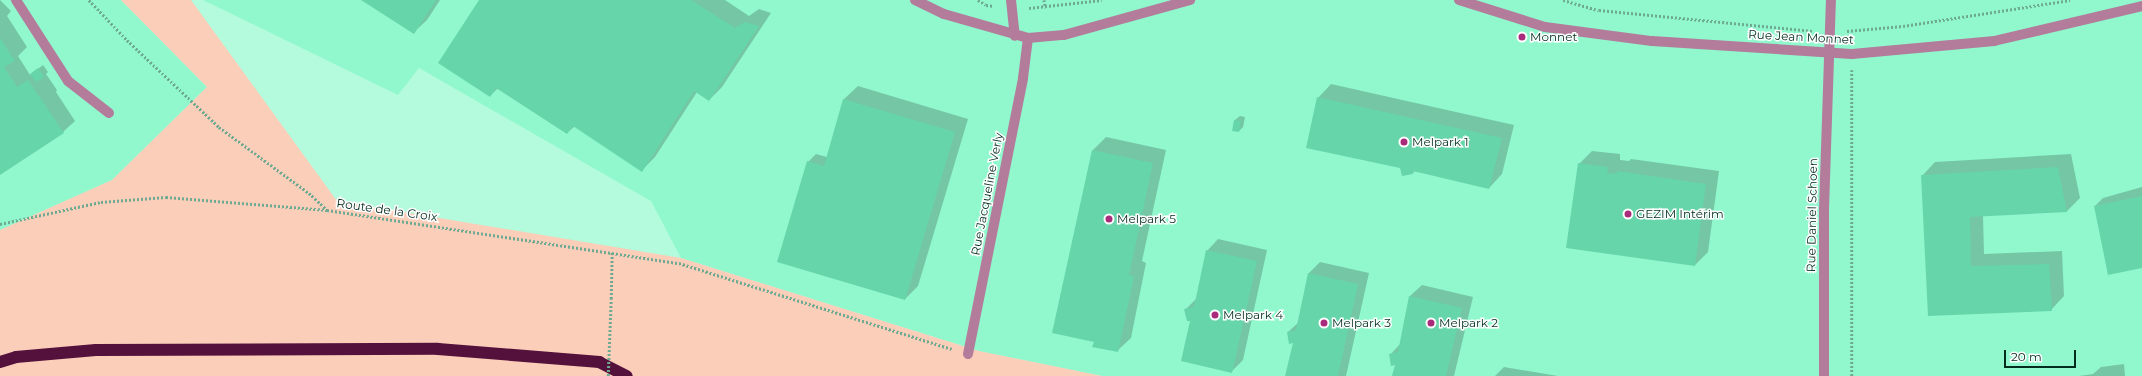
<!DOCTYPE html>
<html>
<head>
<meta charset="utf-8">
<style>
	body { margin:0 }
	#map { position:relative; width:2142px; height:376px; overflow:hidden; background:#b3fbdc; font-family:Montserrat,sans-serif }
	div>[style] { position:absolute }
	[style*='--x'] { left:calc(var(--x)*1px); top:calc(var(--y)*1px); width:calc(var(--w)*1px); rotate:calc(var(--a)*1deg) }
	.built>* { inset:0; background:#91f8ce }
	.green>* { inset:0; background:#fbceba }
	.shadow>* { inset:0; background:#0003 }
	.building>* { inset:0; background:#67d5aa }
	.path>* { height:2.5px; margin-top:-1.25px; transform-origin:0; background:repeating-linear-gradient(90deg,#6eaa92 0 2px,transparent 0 4px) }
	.minor>* { height:10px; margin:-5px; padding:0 5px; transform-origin:5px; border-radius:5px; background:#b47c9b }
	.highway>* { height:12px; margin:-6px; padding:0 6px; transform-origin:6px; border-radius:6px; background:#53113c }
	.path-bridge>* { height:2.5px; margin-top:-1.25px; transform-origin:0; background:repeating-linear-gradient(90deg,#6eaa92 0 2px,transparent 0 4px) }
	.dots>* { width:11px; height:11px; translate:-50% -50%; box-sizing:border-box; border:2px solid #fff; border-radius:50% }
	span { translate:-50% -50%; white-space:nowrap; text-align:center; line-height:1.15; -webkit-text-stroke:3px #fff; paint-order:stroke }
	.poi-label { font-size:12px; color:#022c1e }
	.left { translate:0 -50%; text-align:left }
	.street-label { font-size:12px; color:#022c1e }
	.scale { position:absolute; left:2004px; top:350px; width:72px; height:18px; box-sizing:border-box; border:2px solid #022c1e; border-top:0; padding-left:5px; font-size:12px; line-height:14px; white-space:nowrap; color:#022c1e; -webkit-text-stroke:3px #fff; paint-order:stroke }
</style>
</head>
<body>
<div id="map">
	<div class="built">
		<i style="clip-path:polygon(0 0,121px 0,207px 87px,112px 180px,0 230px)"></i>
		<i style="clip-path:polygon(203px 0,2142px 0,2142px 376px,1102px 376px,979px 351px,681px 258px,651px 201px,419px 68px,398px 95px)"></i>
	</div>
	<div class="green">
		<i style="clip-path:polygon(121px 0,191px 0,337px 201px,681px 258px,979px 351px,1102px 376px,0 376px,0 230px,112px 180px,207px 87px)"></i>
	</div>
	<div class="shadow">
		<i style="clip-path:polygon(0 0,11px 11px,7px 16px,27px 47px,18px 56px,30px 75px,43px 65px,48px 72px,46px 74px,57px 90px,56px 92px,75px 121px,63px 132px,0 174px)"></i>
		<i style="clip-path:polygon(363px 0,440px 0,427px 20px,413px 33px)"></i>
		<i style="clip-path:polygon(480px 0,725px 0,749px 16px,759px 9px,771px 13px,722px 87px,709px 100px,697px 92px,655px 157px,642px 170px,575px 126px,567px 133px,498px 88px,490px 96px)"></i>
		<i style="clip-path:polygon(1331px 84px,1514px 125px,1502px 174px,1489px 188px,1415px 171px,1413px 173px,1401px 167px,1318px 98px)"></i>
		<i style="clip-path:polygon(858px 86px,968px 119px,918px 286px,905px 299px,808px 162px,816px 154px,827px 157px,844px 99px)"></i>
		<i style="clip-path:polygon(1240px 116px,1245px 117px,1243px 127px,1239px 131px,1235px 120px)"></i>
		<i style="clip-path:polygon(1106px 137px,1166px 150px,1142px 261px,1146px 263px,1131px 338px,1117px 351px,1095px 341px,1093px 150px)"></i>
		<i style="clip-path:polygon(1592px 151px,1620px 154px,1620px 160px,1629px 161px,1631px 159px,1719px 171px,1708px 252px,1695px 265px,1579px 164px)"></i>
		<i style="clip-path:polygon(2071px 154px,2080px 198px,2067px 211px,1983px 215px,1984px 254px,2062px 251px,2064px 296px,2051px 310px,1929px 315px,1922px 176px,1935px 162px)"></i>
		<i style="clip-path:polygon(2142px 187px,2142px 267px,2095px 206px,2103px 198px)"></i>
		<i style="clip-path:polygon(1218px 239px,1267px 250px,1243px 360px,1232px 371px,1185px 310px,1197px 298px,1207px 251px)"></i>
		<i style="clip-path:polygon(1320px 262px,1369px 273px,1346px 376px,1286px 376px,1294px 342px,1288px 332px,1299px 322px,1309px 273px)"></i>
		<i style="clip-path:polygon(1422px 285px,1473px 297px,1454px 376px,1393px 376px,1396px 364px,1390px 355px,1401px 343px,1410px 296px)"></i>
		<i style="clip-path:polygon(2124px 364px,2125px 376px,2079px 376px,2093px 374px,2101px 367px)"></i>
		<i style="clip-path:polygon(1504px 367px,1558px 376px,1495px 376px)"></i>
	</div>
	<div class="building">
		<i style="clip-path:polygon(361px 0,436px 0,414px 34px)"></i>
		<i style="clip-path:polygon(479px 0,691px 0,735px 28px,745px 22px,759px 26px,709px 101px,694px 91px,642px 172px,573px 126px,567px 134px,496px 88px,490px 97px,438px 63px)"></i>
		<i style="clip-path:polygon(0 38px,15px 61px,4px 67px,17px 87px,28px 80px,64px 133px,0 175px)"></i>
		<i style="clip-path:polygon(38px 68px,44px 77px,36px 82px,30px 74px)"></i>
		<i style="clip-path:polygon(1317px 97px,1502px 138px,1489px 189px,1413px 171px,1413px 174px,1402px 176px,1400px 168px,1306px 148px)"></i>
		<i style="clip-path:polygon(843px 99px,955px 132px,905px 300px,777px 262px,807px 161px,824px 166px)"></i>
		<i style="clip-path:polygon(1234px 120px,1241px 121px,1239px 132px,1232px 131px)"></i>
		<i style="clip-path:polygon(1092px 150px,1153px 163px,1129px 275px,1134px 276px,1118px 352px,1092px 347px,1094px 342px,1052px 333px)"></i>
		<i style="clip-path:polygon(1578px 163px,1608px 167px,1607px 173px,1617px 174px,1617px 171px,1706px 184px,1695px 266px,1566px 248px)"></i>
		<i style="clip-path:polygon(2058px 167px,2067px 212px,1970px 217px,1971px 266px,2049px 264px,2052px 311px,1928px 316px,1921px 175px)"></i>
		<i style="clip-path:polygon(2142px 196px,2142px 268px,2108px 275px,2094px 206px)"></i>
		<i style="clip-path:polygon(1206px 250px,1257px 261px,1232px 373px,1181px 361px,1190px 321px,1187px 321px,1184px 309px,1194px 307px)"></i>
		<i style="clip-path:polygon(1308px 273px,1358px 284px,1338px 376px,1285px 376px,1293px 343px,1289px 344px,1287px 332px,1296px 330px)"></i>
		<i style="clip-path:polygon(1409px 296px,1462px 308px,1446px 376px,1392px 376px,1395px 365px,1391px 366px,1389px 354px,1398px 352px)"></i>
	</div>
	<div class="path">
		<i style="--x:89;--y:0;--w:55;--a:46.5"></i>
		<i style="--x:127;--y:40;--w:127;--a:43.4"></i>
		<i style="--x:219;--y:127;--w:112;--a:36.3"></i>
		<i style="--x:309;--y:193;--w:25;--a:43"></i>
		<i style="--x:978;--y:0;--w:9;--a:32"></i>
		<i style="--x:986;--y:5;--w:8;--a:7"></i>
		<i style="--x:1044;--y:0;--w:8;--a:76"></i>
		<i style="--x:1563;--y:0;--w:37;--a:16"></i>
		<i style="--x:1599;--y:10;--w:214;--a:5.6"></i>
		<i style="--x:1029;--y:8;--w:73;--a:-6.3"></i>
		<i style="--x:1847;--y:31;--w:56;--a:-5.1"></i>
		<i style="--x:1903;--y:26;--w:169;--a:-8.8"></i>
		<i style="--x:1852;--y:70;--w:306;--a:90"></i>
		<i style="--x:0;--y:224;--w:103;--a:-12.3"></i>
		<i style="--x:101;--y:202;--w:65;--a:-4.4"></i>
		<i style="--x:166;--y:197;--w:162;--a:4.6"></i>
		<i style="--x:327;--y:210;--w:356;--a:8.6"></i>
		<i style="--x:679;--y:263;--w:286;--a:17.5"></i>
		<i style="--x:611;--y:299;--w:48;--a:-88.8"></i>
	</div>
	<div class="minor">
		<i style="--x:16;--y:0;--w:96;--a:57.3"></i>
		<i style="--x:68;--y:81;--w:52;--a:38"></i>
		<i style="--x:915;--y:0;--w:32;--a:26"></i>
		<i style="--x:944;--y:14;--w:87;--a:15.9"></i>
		<i style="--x:1028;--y:38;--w:36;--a:-5"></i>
		<i style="--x:1064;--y:35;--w:131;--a:-15.5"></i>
		<i style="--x:1011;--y:0;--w:36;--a:84"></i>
		<i style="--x:1459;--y:0;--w:90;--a:17.4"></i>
		<i style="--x:1545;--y:27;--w:108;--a:7.5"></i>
		<i style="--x:1652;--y:41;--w:200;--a:3.7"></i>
		<i style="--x:1852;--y:54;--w:143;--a:-5.2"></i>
		<i style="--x:1994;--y:41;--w:152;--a:-13.3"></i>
		<i style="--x:968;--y:354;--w:281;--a:-78.7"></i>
		<i style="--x:1023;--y:78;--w:40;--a:-82.9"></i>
		<i style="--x:1824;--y:376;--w:167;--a:-90"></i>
		<i style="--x:1824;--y:209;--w:209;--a:-88.1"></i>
	</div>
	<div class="highway">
		<i style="--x:0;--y:362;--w:17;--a:-17"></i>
		<i style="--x:16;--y:357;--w:80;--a:-5"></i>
		<i style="--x:96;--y:350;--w:342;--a:-0.2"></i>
		<i style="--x:438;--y:349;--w:162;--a:4.6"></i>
		<i style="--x:599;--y:362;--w:31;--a:27"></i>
	</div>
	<div class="path-bridge">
		<i style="--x:608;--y:376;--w:77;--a:-87.8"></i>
	</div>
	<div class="dots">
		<i style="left:1522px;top:37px;background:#a82b7c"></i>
		<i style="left:1404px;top:142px;background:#a82b7c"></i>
		<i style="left:1628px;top:214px;background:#a82b7c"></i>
		<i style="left:1109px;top:219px;background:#a82b7c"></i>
		<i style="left:1215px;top:315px;background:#a82b7c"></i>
		<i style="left:1324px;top:323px;background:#a82b7c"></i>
		<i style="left:1431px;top:323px;background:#a82b7c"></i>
	</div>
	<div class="poi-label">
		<span class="left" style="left:1530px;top:37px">Monnet</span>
		<span class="left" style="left:1412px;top:142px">Melpark 1</span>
		<span class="left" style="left:1636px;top:214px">GEZIM Intérim</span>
		<span class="left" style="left:1117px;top:219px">Melpark 5</span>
		<span class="left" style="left:1223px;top:315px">Melpark 4</span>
		<span class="left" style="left:1332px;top:323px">Melpark 3</span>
		<span class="left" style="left:1439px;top:323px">Melpark 2</span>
	</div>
	<div class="street-label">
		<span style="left:1801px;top:37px;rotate:3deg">Rue Jean Monnet</span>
		<span style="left:987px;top:194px;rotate:-79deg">Rue Jacqueline Verly</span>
		<span style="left:387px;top:210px;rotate:8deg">Route de la Croix</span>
		<span style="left:1812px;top:215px;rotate:-89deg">Rue Daniel Schoen</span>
	</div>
	<div class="scale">20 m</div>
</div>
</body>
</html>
